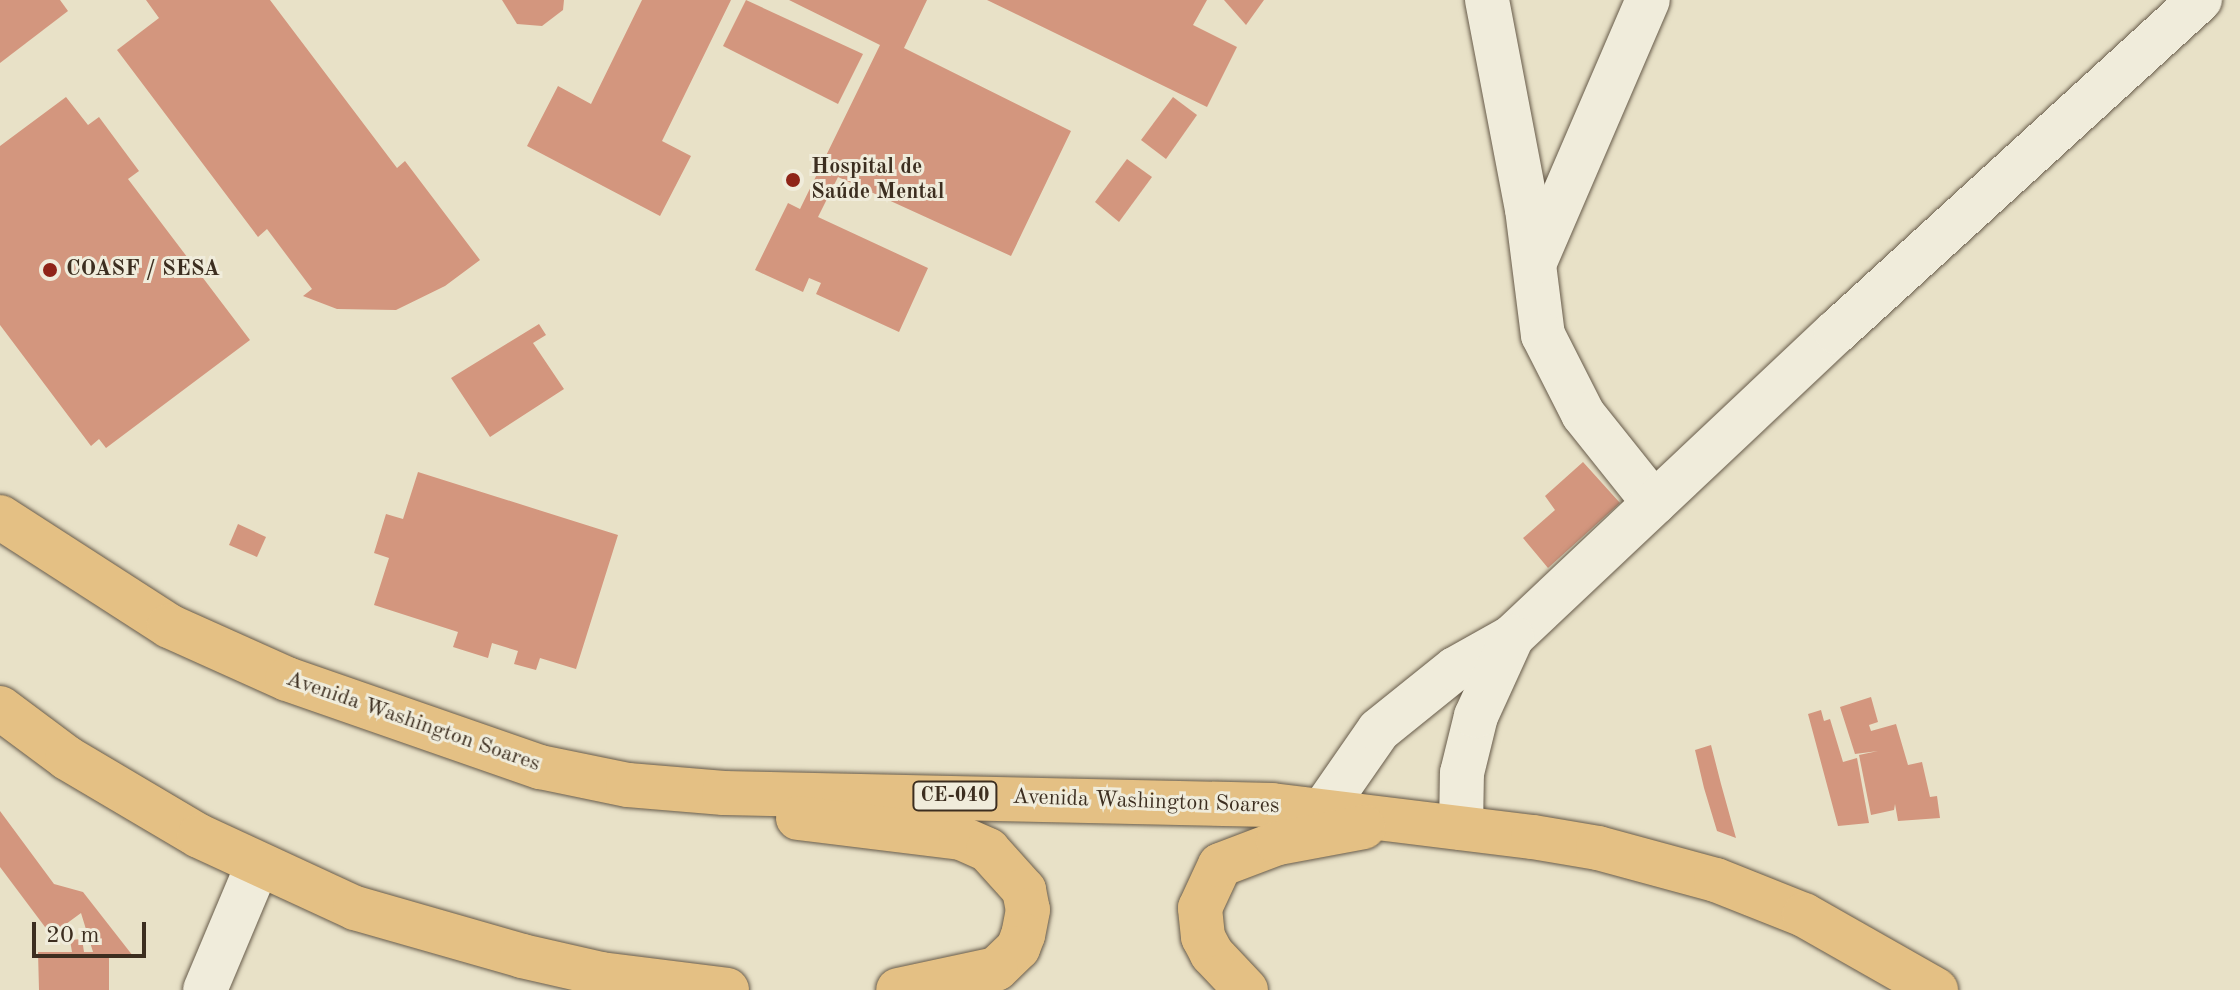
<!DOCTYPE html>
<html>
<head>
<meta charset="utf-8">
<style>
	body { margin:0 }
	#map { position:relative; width:2240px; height:990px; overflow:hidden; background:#e8e1c7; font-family:"Old Standard TT",serif }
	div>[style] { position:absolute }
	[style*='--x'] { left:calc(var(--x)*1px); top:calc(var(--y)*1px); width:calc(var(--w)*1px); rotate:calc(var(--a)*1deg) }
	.building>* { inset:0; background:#d3967e }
	.roads { filter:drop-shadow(0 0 2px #675b4a) drop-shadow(0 0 2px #675b4a) }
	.minor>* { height:44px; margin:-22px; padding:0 22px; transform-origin:22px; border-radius:22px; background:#f0ecdb }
	.highway>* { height:44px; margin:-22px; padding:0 22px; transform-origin:22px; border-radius:22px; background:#e4c084 }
	.dots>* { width:22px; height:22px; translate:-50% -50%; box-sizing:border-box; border:4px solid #f0ecdb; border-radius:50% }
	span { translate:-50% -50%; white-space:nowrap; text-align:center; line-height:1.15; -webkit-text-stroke:6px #f0ecdb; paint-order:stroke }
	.shield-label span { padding:2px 6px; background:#f0ecdb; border:2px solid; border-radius:6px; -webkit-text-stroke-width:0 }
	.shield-label { font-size:20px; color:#3c2e20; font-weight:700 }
	.poi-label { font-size:22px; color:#3c2e20; font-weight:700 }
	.left { translate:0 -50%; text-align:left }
	.street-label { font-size:22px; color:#3c2e20 }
	.scale { position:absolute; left:32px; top:922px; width:114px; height:36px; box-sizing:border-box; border:4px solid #3c2e20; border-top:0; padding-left:10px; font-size:24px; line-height:28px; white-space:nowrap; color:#3c2e20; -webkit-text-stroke:6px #f0ecdb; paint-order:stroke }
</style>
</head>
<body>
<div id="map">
	<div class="building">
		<i style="clip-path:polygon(0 0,60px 0,68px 11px,0 63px)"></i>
		<i style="clip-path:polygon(146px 0,270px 0,397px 168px,405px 161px,480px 260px,445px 286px,396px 310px,337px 309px,303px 296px,312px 289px,267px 229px,258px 237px,117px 50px,159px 18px)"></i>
		<i style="clip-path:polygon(502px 0,564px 0,563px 10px,542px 26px,517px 24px)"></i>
		<i style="clip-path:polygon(642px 0,731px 0,662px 141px,691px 156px,660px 216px,527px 146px,558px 86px,591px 104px)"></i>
		<i style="clip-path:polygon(746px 0,863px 54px,838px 104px,723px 46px)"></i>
		<i style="clip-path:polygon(789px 0,927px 0,904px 48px,1071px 131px,1011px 256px,838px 177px,818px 217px,928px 268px,899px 332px,816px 294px,821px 283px,809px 278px,803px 292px,755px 270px,788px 203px,800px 209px,880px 45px)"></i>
		<i style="clip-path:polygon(987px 0,1207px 0,1193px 25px,1237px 47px,1207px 107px)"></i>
		<i style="clip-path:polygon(1224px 0,1264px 0,1246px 25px)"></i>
		<i style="clip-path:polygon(66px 97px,88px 125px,99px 117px,139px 171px,128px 179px,250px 340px,106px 448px,99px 439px,91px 446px,0 325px,0 146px)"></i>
		<i style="clip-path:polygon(1173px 97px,1197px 115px,1166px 159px,1141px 140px)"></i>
		<i style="clip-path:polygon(1127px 159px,1152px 177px,1119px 222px,1095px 202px)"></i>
		<i style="clip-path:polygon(539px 324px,546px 335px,533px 343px,564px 389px,490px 437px,451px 378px)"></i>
		<i style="clip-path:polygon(1583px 462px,1620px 503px,1548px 568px,1523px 538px,1555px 510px,1545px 496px)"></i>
		<i style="clip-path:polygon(418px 472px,618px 535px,576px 669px,540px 658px,536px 670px,514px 664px,518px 651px,492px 643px,488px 658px,453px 647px,458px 632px,374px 605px,389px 558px,374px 553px,386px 514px,403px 519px)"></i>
		<i style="clip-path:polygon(238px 524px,266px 537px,257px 557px,229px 545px)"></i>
		<i style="clip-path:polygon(1871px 697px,1878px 722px,1869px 725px,1871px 731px,1896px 724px,1908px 765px,1922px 762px,1930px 797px,1937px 796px,1940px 818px,1898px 821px,1895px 804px,1894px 810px,1871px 815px,1859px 755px,1878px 751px,1855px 754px,1840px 707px)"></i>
		<i style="clip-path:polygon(1821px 710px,1824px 721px,1830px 719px,1843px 762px,1857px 758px,1869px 823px,1838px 826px,1808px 714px)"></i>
		<i style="clip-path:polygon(1711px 745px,1721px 784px,1736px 838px,1717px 831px,1704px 788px,1695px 750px)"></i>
		<i style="clip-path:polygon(0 811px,54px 884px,83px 892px,133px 956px,109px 956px,109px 990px,39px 990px,38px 952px,72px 952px,70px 940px,82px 939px,84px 952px,93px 952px,81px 913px,51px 935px,0 867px)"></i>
	</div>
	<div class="roads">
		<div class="minor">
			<i style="--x:1487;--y:0;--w:213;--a:79.2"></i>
			<i style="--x:1527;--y:209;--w:127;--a:82.8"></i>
			<i style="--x:1543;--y:335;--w:89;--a:63.1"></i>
			<i style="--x:1583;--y:414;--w:114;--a:51.4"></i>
			<i style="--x:1535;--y:262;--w:285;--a:-66.7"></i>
			<i style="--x:1324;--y:809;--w:96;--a:-55.2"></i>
			<i style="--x:1379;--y:730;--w:97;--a:-38.8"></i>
			<i style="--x:1455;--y:669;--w:65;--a:-29.3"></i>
			<i style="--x:1512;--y:637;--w:445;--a:-43.3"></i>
			<i style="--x:1836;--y:332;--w:493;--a:-42.4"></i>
			<i style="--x:1461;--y:828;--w:55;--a:-89"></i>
			<i style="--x:1462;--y:773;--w:59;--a:-76.2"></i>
			<i style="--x:1476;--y:716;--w:87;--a:-65.5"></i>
			<i style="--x:205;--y:990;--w:134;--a:-67.2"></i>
		</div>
		<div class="highway">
			<i style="--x:0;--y:517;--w:201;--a:32.8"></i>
			<i style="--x:169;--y:626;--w:129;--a:24.2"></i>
			<i style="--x:287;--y:679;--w:268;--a:19.2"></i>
			<i style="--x:540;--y:767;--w:90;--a:11.6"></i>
			<i style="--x:628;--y:785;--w:96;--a:4.8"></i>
			<i style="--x:724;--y:793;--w:548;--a:1.25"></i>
			<i style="--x:1272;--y:805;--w:263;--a:7"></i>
			<i style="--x:1533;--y:837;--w:66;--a:9.6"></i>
			<i style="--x:1598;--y:848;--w:122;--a:15.2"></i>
			<i style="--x:1716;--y:880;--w:95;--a:21.7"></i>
			<i style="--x:1804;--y:915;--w:152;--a:29.6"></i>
			<i style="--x:0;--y:708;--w:84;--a:36.7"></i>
			<i style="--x:67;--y:758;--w:153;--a:30.6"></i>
			<i style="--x:199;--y:836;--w:172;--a:24.8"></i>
			<i style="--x:355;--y:908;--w:174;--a:16"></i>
			<i style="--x:522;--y:956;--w:81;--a:12.8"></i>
			<i style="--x:601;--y:974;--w:127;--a:7.2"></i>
			<i style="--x:798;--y:818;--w:164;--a:7"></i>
			<i style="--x:961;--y:838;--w:30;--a:24"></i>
			<i style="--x:988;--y:850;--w:54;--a:48"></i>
			<i style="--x:1024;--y:890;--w:20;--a:79"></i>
			<i style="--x:1028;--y:910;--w:25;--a:101"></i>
			<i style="--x:1023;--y:935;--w:14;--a:111"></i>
			<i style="--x:1018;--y:948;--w:30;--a:136"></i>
			<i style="--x:996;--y:969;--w:100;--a:167.9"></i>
			<i style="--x:1246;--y:990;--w:50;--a:-133.4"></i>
			<i style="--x:1212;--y:954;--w:19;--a:-118"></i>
			<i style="--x:1203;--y:937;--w:29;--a:-96"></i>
			<i style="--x:1200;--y:908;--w:47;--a:-65.1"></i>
			<i style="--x:1220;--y:865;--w:62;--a:-20.8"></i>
			<i style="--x:1278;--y:843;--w:87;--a:-10.5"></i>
		</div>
	</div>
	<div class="dots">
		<i style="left:793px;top:180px;background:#8f2418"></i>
		<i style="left:50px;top:270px;background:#8f2418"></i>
	</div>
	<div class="shield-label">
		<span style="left:955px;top:796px">CE-040</span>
	</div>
	<div class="poi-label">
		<span class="left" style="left:811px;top:180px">Hospital de<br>Saúde Mental</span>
		<span class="left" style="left:66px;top:270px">COASF / SESA</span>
	</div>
	<div class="street-label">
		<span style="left:413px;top:722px;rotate:19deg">Avenida Washington Soares</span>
		<span style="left:1146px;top:802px;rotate:2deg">Avenida Washington Soares</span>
	</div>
	<div class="scale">20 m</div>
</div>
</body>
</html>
